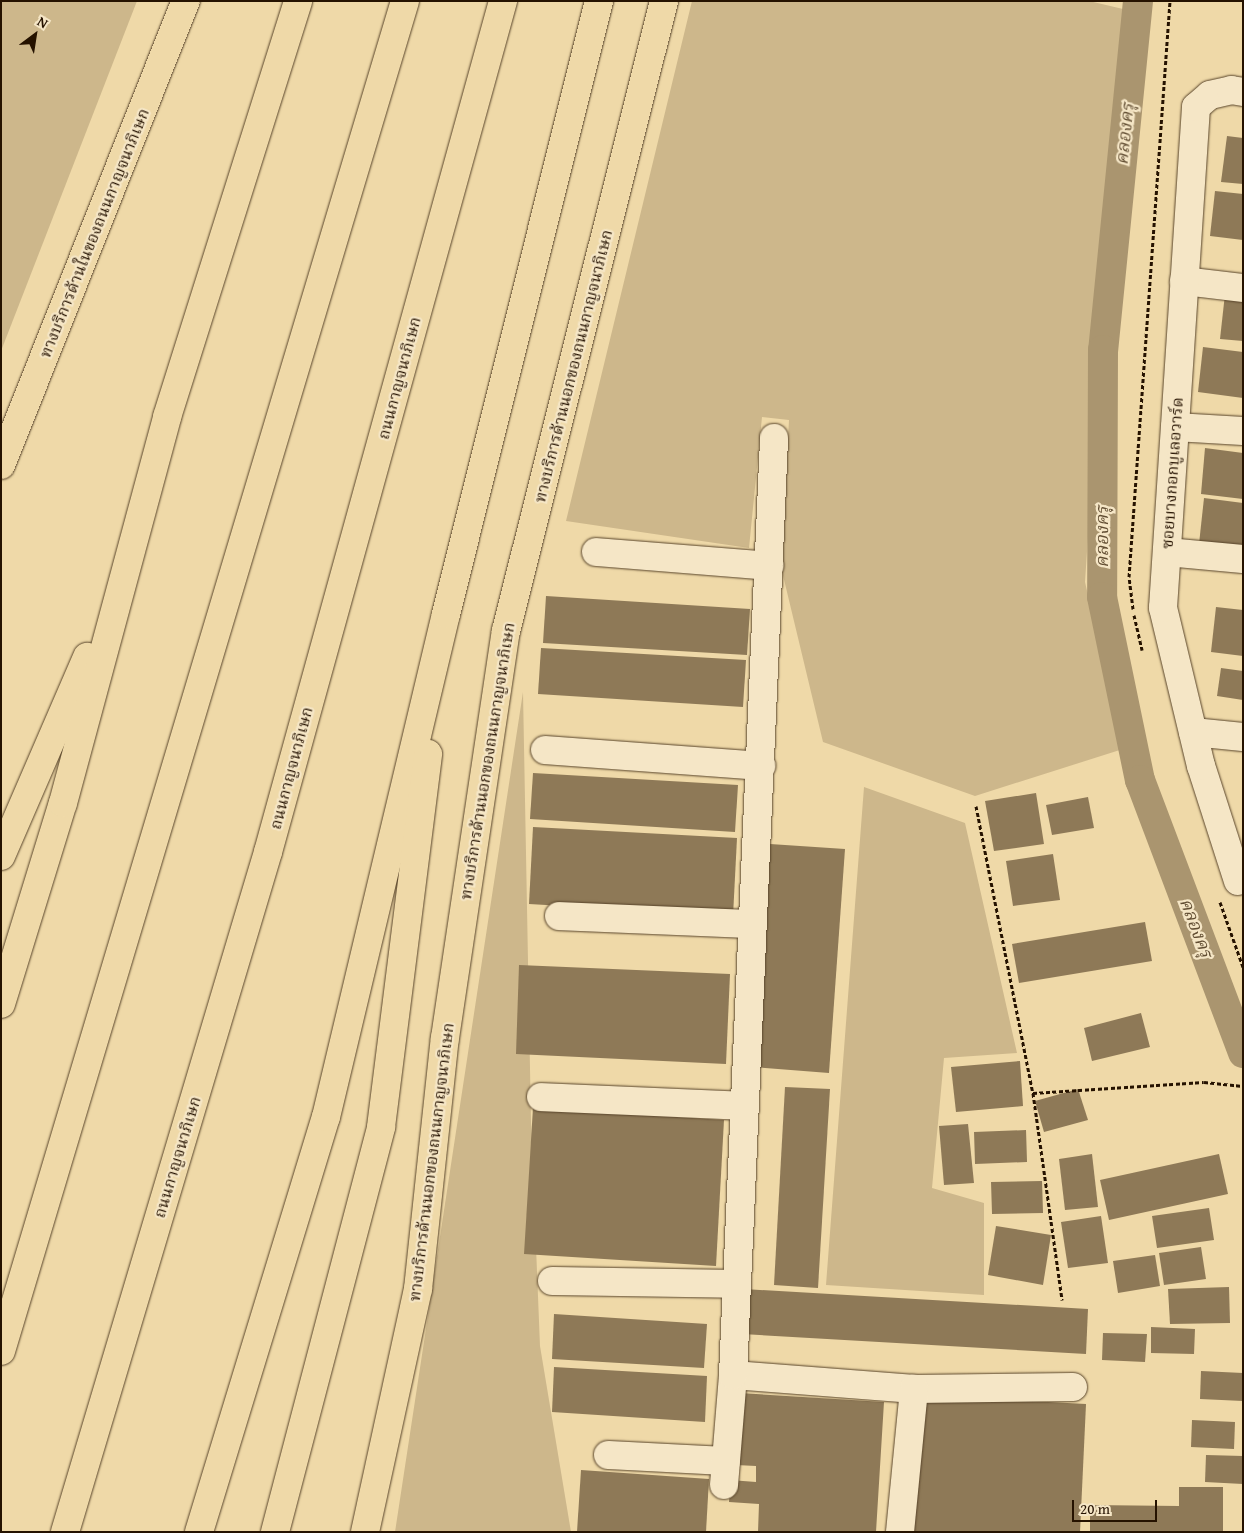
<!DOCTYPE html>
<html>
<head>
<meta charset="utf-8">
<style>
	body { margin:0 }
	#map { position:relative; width:1244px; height:1533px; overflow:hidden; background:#efd9a8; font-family:"Gentium Book Plus","Noto Serif Thai",serif }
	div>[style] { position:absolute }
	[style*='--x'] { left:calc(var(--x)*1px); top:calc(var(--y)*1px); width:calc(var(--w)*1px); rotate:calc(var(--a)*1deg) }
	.green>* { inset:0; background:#cdb78b }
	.canal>* { height:30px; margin:-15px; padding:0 15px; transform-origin:15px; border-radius:15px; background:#aa956f }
	.building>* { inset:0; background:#8e7957 }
	.path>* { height:3px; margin-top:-1.5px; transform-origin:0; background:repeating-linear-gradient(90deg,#251200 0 4px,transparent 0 6.5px) }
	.roads { filter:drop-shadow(0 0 1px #58442a) drop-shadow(0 0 1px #58442a) }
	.minor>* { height:28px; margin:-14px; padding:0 14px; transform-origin:14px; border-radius:14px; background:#f5e6c6 }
	.major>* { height:28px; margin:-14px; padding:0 14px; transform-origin:14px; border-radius:14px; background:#efd9a8 }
	.highway>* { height:28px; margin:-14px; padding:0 14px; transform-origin:14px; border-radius:14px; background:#efd9a8 }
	span { translate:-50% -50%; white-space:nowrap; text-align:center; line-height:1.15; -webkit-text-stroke:4.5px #f5e6c6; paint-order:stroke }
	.street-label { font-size:16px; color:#251200 }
	.water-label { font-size:18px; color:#614d32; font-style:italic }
	.frame { position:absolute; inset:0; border:2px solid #251200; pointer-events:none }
	.north { position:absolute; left:10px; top:10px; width:50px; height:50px; -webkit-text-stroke:4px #f5e6c6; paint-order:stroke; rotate:31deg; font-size:14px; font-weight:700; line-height:20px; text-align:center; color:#251200 }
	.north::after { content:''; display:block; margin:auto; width:18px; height:22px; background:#251200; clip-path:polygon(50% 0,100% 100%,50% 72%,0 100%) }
	.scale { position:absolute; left:1072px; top:1500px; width:85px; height:22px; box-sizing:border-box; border:2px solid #251200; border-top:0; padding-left:6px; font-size:15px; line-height:18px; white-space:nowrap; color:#251200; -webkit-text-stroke:4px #f5e6c6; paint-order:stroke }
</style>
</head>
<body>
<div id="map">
	<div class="green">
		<i style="clip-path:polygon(1px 1px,137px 1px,1px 351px)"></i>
		<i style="clip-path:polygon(692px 1px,1089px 1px,1123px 9px,1085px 582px,1123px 749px,975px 796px,823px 742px,781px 567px,789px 420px,762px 417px,749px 548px,566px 521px)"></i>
		<i style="clip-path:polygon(523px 692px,531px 1122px,540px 1346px,571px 1532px,395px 1532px)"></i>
		<i style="clip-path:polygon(864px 787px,965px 823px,1017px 1053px,944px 1058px,932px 1188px,984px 1203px,984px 1295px,826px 1285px)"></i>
	</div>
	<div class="canal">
		<i style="--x:1138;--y:1;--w:351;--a:95.7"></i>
		<i style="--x:1103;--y:350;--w:247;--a:90.2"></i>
		<i style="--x:1102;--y:597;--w:187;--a:78.3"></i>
		<i style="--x:1140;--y:780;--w:292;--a:69.3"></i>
	</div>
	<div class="building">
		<i style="clip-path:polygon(1227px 136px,1243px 138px,1243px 184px,1221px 182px)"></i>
		<i style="clip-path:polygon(1215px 191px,1243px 194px,1243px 240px,1210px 236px)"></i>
		<i style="clip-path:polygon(1225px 294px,1243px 296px,1243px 341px,1220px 339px)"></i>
		<i style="clip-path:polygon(1203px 347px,1243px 352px,1243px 398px,1198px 392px)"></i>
		<i style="clip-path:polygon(1205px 448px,1243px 453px,1243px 499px,1201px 494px)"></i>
		<i style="clip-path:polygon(1204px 498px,1243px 503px,1243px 549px,1199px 544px)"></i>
		<i style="clip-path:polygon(546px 596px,750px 609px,747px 655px,543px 643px)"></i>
		<i style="clip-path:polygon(1216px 607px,1243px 610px,1243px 656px,1211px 652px)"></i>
		<i style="clip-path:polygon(541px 648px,746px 660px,743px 707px,538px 694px)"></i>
		<i style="clip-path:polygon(1221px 668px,1243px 671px,1243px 700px,1217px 696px)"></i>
		<i style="clip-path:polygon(533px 773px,738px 785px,735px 832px,530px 819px)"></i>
		<i style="clip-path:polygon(1036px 793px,1044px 844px,994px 851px,985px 801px)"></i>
		<i style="clip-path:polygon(1088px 797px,1094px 828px,1052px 835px,1046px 805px)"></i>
		<i style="clip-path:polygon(533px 827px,737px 838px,733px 916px,529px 904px)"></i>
		<i style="clip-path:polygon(770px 844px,845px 849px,829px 1073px,754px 1067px)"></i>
		<i style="clip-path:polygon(1053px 854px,1060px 900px,1013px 906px,1006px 861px)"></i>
		<i style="clip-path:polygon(1145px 922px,1152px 961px,1019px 983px,1012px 944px)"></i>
		<i style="clip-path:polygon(519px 965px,730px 974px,726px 1064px,516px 1054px)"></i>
		<i style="clip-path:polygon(1141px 1013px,1150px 1047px,1092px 1061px,1084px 1028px)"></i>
		<i style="clip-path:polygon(1020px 1061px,1023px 1106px,956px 1112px,951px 1067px)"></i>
		<i style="clip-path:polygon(785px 1087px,830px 1089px,818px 1288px,774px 1285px)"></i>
		<i style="clip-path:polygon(1078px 1089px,1088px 1120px,1044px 1132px,1035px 1101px)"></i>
		<i style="clip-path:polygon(533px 1108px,724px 1120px,716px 1266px,524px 1254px)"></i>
		<i style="clip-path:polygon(968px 1124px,974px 1183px,944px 1185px,939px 1126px)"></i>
		<i style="clip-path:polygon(1026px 1130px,1027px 1162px,975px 1164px,974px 1132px)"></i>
		<i style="clip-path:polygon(1092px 1154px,1098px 1207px,1065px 1210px,1059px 1159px)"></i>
		<i style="clip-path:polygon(1219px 1154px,1228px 1194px,1109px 1220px,1100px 1180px)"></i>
		<i style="clip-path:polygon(1042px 1181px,1043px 1213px,992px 1214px,991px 1182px)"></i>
		<i style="clip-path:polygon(1209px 1208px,1214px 1240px,1157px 1248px,1152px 1216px)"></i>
		<i style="clip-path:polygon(1101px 1216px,1108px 1263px,1068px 1268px,1061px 1222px)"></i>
		<i style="clip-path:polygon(996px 1226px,1051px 1235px,1043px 1285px,988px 1275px)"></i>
		<i style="clip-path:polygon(1201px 1247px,1206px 1279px,1164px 1285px,1159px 1253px)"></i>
		<i style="clip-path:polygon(1155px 1255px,1160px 1286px,1118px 1293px,1113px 1261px)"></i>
		<i style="clip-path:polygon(1229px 1287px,1230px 1323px,1170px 1324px,1168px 1289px)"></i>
		<i style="clip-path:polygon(744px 1289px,1088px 1309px,1086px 1354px,742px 1334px)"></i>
		<i style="clip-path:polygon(554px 1314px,707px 1324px,704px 1368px,552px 1359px)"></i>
		<i style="clip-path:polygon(1151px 1327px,1195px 1329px,1194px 1354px,1151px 1353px)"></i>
		<i style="clip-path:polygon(1103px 1333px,1147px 1334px,1145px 1362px,1102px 1360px)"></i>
		<i style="clip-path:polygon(554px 1367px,707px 1376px,705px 1422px,552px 1412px)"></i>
		<i style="clip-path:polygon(1201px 1371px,1243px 1373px,1243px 1401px,1200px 1399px)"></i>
		<i style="clip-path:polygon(740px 1393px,884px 1402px,876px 1532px,758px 1532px,759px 1504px,729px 1502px,730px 1480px,756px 1482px,756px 1466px,736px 1465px)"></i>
		<i style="clip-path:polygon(920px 1395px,1086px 1404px,1080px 1532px,914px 1532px)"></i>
		<i style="clip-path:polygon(1192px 1420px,1235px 1422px,1234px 1449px,1191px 1447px)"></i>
		<i style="clip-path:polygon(1206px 1455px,1243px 1456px,1243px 1484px,1205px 1482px)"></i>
		<i style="clip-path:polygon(581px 1470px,709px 1479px,706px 1532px,577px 1532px)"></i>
		<i style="clip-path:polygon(1179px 1487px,1223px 1487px,1223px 1532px,1090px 1532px,1090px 1505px,1179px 1506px)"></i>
	</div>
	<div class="path">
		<i style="--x:1133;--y:609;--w:32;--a:-97"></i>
		<i style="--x:1129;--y:577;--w:577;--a:-85.93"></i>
		<i style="--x:1134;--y:615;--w:36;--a:77"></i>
		<i style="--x:976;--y:806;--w:293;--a:78.8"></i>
		<i style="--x:1033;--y:1093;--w:171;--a:-3.7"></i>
		<i style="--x:1204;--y:1082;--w:39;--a:6"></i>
		<i style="--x:1220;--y:902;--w:69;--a:70.5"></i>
		<i style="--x:1033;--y:1093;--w:209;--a:82"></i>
	</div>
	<div class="roads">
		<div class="minor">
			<i style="--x:1184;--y:281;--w:59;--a:6.8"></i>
			<i style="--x:1175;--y:427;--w:68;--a:3.4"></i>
			<i style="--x:596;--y:552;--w:174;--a:4.6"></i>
			<i style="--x:1167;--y:552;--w:76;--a:5.3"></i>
			<i style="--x:1193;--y:732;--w:50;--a:5.7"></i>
			<i style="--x:545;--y:750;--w:217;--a:4.2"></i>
			<i style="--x:1238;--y:881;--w:121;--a:-107.8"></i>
			<i style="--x:1201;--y:766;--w:163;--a:-103.5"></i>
			<i style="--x:1163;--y:608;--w:502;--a:-86.23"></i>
			<i style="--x:1196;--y:107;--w:18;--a:-41"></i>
			<i style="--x:1210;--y:95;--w:22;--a:-13"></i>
			<i style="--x:1231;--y:90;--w:12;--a:9"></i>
			<i style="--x:559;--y:916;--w:194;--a:2.4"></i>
			<i style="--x:541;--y:1097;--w:204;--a:2.5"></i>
			<i style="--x:552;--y:1281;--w:185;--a:0.9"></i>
			<i style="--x:733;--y:1375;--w:182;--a:4.4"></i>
			<i style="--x:914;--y:1389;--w:159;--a:-0.7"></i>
			<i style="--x:608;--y:1455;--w:118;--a:2.9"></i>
			<i style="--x:724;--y:1485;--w:110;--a:-85.3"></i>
			<i style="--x:733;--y:1375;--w:938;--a:-87.49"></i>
			<i style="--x:900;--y:1532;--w:144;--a:-84.4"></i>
		</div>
		<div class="major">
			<i style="--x:1;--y:465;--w:500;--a:-68.3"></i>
			<i style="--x:365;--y:1532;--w:249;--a:-77.7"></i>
			<i style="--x:418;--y:1289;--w:252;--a:-83.9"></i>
			<i style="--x:445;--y:1038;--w:412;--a:-81.5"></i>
			<i style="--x:506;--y:631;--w:650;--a:-75.92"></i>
		</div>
		<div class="highway">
			<i style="--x:1;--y:856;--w:217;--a:-66.6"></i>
			<i style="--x:1;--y:1004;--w:210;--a:-72.9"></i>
			<i style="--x:63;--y:803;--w:400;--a:-74.9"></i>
			<i style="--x:167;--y:417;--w:436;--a:-72.5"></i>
			<i style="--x:1;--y:1351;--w:1409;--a:-73.34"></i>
			<i style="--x:65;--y:1532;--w:710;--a:-73.38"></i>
			<i style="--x:268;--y:852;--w:883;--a:-74.56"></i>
			<i style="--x:199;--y:1532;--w:434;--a:-73"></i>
			<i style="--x:326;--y:1117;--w:517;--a:-76.58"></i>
			<i style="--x:446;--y:614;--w:632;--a:-75.99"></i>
			<i style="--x:275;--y:1532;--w:419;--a:-75.3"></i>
			<i style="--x:381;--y:1127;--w:376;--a:-82.8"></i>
		</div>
	</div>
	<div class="street-label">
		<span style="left:94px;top:233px;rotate:-68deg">ทางบริการด้านในของถนนกาญจนาภิเษก</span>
		<span style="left:573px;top:366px;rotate:-76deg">ทางบริการด้านนอกของถนนกาญจนาภิเษก</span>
		<span style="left:399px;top:378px;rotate:-75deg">ถนนกาญจนาภิเษก</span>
		<span style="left:1172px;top:473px;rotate:-86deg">ซอยบางกอกบูเลอวาร์ด</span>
		<span style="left:487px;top:761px;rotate:-81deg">ทางบริการด้านนอกของถนนกาญจนาภิเษก</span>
		<span style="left:291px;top:768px;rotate:-75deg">ถนนกาญจนาภิเษก</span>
		<span style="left:177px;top:1157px;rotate:-73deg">ถนนกาญจนาภิเษก</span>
		<span style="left:431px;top:1162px;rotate:-83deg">ทางบริการด้านนอกของถนนกาญจนาภิเษก</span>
	</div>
	<div class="water-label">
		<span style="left:1125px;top:134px;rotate:-84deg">คลองครุ</span>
		<span style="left:1102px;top:537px;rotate:-90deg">คลองครุ</span>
		<span style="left:1196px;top:928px;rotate:69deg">คลองครุ</span>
	</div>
	<div class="frame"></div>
	<div class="north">N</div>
	<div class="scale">20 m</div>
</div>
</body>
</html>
